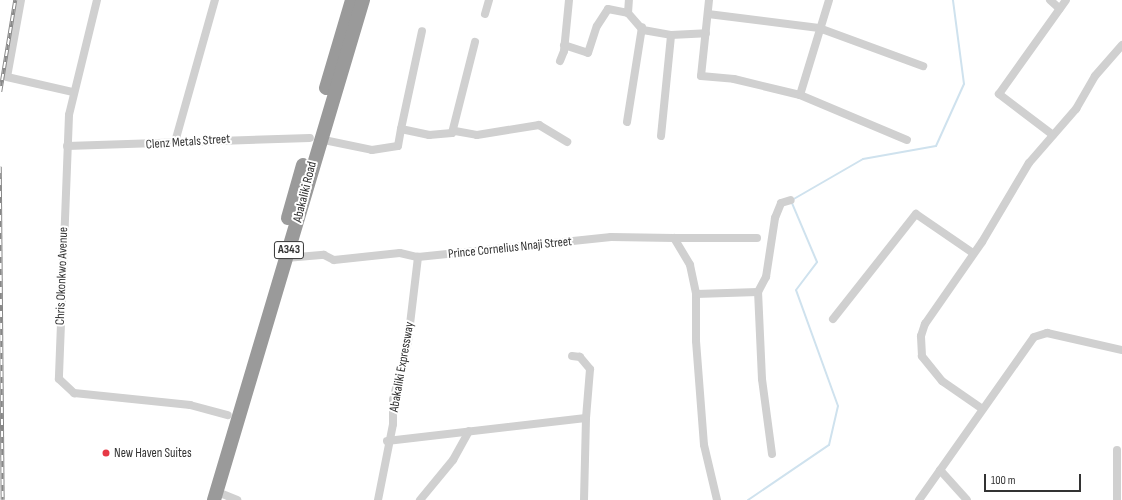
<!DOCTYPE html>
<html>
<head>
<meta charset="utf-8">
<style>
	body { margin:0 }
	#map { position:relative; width:1122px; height:500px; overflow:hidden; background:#fff; font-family:"Sofia Sans Condensed",sans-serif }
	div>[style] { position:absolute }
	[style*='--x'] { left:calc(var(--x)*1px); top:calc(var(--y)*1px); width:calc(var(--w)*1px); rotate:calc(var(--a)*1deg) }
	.stream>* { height:2px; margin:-1px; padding:0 1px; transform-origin:1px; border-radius:1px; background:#cfe2ee }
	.street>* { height:8px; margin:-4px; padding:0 4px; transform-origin:4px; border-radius:4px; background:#d0d0d0 }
	.highway>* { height:14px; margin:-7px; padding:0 7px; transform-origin:7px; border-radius:7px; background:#9a9a9a }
	.rail>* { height:3.5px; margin-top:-1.75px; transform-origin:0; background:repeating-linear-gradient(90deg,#fff 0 6px,#888 0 12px); box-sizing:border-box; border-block:1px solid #888 }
	.dots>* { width:11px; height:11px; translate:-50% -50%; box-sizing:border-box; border:2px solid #fff; border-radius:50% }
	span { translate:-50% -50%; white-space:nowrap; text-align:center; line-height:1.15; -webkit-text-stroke:4px #fff; paint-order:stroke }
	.shield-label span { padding:1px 3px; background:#fff; border:1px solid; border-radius:3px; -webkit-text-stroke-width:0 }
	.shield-label { font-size:12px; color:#333; font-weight:700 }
	.street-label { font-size:13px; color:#333 }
	.poi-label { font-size:13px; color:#333 }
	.left { translate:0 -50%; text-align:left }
	.scale { position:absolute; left:984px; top:474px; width:97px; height:18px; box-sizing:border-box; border:2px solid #333; border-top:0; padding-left:5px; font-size:12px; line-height:14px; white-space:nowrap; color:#333; -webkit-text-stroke:3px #fff; paint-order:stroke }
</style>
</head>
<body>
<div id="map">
	<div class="stream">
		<i style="--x:792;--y:200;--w:82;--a:-30"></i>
		<i style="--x:863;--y:159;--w:74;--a:-10.1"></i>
		<i style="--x:936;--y:146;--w:68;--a:-65.7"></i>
		<i style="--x:964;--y:84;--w:85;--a:-97.5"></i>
		<i style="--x:748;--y:500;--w:98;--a:-34.2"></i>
		<i style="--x:829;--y:445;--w:40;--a:-77"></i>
		<i style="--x:838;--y:406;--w:123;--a:-109.9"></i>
		<i style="--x:796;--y:290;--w:35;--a:-53"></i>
		<i style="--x:817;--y:262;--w:64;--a:-113"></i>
	</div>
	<div class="street">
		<i style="--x:21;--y:0;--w:78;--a:100.3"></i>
		<i style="--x:7;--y:77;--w:68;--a:12.8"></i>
		<i style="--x:97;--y:0;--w:118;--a:103.7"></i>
		<i style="--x:69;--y:115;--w:264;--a:92.2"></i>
		<i style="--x:59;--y:379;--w:21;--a:43"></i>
		<i style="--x:74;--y:393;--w:117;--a:5.9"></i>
		<i style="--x:190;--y:405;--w:39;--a:15"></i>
		<i style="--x:709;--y:0;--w:76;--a:96"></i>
		<i style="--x:701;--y:76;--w:33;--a:5"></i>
		<i style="--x:734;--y:79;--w:68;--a:13.6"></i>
		<i style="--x:800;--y:95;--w:116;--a:22.8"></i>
		<i style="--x:1050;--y:0;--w:13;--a:42"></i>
		<i style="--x:628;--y:13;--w:13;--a:-86"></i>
		<i style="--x:485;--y:14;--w:15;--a:-74"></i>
		<i style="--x:708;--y:14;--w:112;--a:7.2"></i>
		<i style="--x:819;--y:28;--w:111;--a:20.1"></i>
		<i style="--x:564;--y:45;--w:25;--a:18"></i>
		<i style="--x:588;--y:53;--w:28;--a:-72"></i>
		<i style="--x:597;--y:26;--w:20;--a:-57"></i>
		<i style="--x:608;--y:9;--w:20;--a:11"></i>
		<i style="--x:628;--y:13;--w:23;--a:49"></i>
		<i style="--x:643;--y:30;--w:28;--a:10"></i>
		<i style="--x:671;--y:35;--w:35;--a:-3"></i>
		<i style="--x:560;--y:61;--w:11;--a:-68"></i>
		<i style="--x:564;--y:51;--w:51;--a:-84.4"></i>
		<i style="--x:800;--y:95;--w:99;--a:-73"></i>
		<i style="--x:627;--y:122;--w:96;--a:-81"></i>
		<i style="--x:401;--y:129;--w:100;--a:-77.9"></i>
		<i style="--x:455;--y:131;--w:22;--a:10"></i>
		<i style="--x:477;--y:135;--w:63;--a:-9.2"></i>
		<i style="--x:539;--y:125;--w:33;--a:31"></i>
		<i style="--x:1053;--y:135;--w:68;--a:-142.8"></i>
		<i style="--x:999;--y:94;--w:115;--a:-54.5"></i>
		<i style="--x:661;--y:136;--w:101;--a:-84.3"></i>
		<i style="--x:319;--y:139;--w:54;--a:11.7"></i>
		<i style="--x:372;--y:150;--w:26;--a:-9"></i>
		<i style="--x:398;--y:146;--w:17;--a:-80"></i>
		<i style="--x:401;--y:129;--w:29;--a:12"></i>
		<i style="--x:429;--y:135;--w:23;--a:-5"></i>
		<i style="--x:452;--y:133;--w:94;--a:-75.8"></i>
		<i style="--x:175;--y:142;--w:148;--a:-74.3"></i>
		<i style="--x:67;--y:146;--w:243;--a:-1.9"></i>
		<i style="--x:674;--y:238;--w:83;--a:0"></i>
		<i style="--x:286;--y:258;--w:38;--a:-5"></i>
		<i style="--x:324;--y:255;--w:11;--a:27"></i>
		<i style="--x:334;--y:260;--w:66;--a:-6.1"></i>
		<i style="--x:400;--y:253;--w:18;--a:13"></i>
		<i style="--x:418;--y:257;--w:194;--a:-5.9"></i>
		<i style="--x:611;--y:237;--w:63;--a:0.9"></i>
		<i style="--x:674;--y:238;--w:31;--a:59"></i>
		<i style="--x:690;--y:265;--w:30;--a:78"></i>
		<i style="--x:696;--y:294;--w:47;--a:90"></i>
		<i style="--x:696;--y:341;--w:104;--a:85.6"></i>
		<i style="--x:704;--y:445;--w:57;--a:76.7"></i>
		<i style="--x:696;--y:294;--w:62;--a:-1.8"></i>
		<i style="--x:833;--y:319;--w:134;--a:-51.7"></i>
		<i style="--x:916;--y:214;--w:69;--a:34.4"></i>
		<i style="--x:981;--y:408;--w:47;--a:-145.3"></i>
		<i style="--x:942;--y:381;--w:32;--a:-129"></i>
		<i style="--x:922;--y:356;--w:20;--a:-93"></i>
		<i style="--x:921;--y:336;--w:13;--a:-72"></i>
		<i style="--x:925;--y:324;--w:100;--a:-55.2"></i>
		<i style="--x:982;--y:242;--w:92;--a:-59.3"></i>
		<i style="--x:1029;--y:163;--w:72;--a:-49"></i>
		<i style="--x:1076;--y:109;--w:38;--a:-60"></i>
		<i style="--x:1095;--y:76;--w:41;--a:-48.9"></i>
		<i style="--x:387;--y:441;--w:200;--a:-6.6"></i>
		<i style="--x:586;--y:418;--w:49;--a:-85.3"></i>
		<i style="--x:590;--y:369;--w:16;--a:-130"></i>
		<i style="--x:580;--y:357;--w:8;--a:-173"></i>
		<i style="--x:1117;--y:450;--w:50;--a:90"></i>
		<i style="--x:772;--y:454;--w:76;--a:-97.6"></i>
		<i style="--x:762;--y:379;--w:87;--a:-92.6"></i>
		<i style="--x:758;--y:292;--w:17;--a:-62"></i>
		<i style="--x:766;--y:277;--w:60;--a:-81.3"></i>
		<i style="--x:775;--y:218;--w:16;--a:-68"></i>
		<i style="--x:781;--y:203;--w:10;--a:-17"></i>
		<i style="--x:940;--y:470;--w:40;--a:48"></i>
		<i style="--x:215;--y:491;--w:24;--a:22"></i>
		<i style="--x:378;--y:500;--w:77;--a:-78.8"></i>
		<i style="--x:393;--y:424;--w:24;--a:-90"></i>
		<i style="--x:393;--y:400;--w:61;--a:-75.7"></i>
		<i style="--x:408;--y:341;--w:85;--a:-83.2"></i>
		<i style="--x:420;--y:500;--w:52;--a:-50.5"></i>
		<i style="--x:453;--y:460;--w:33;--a:-61"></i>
		<i style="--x:584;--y:500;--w:82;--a:-88.6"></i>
		<i style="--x:919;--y:500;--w:199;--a:-54.8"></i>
		<i style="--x:1034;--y:337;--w:14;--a:-17"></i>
		<i style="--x:1047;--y:333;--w:77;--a:12.8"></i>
	</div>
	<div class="highway">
		<i style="--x:326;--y:88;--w:92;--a:-73.5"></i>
		<i style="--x:288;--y:218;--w:55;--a:-74.2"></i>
		<i style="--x:214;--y:500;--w:522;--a:-73.41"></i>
	</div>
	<div class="rail">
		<i style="--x:0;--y:92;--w:93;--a:-80.7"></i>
		<i style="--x:0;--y:167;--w:333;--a:89.5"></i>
	</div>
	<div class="dots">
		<i style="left:106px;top:453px;background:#e63946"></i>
	</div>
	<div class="shield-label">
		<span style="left:289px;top:250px">A343</span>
	</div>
	<div class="street-label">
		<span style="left:188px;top:142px;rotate:-4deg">Clenz Metals Street</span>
		<span style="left:305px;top:192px;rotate:-76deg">Abakaliki Road</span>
		<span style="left:510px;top:248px;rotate:-6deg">Prince Cornelius Nnaji Street</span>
		<span style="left:62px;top:276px;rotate:-88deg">Chris Okonkwo Avenue</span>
		<span style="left:402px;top:367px;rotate:-80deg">Abakaliki Expressway</span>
	</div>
	<div class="poi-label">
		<span class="left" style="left:114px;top:453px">New Haven Suites</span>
	</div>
	<div class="scale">100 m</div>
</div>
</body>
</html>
